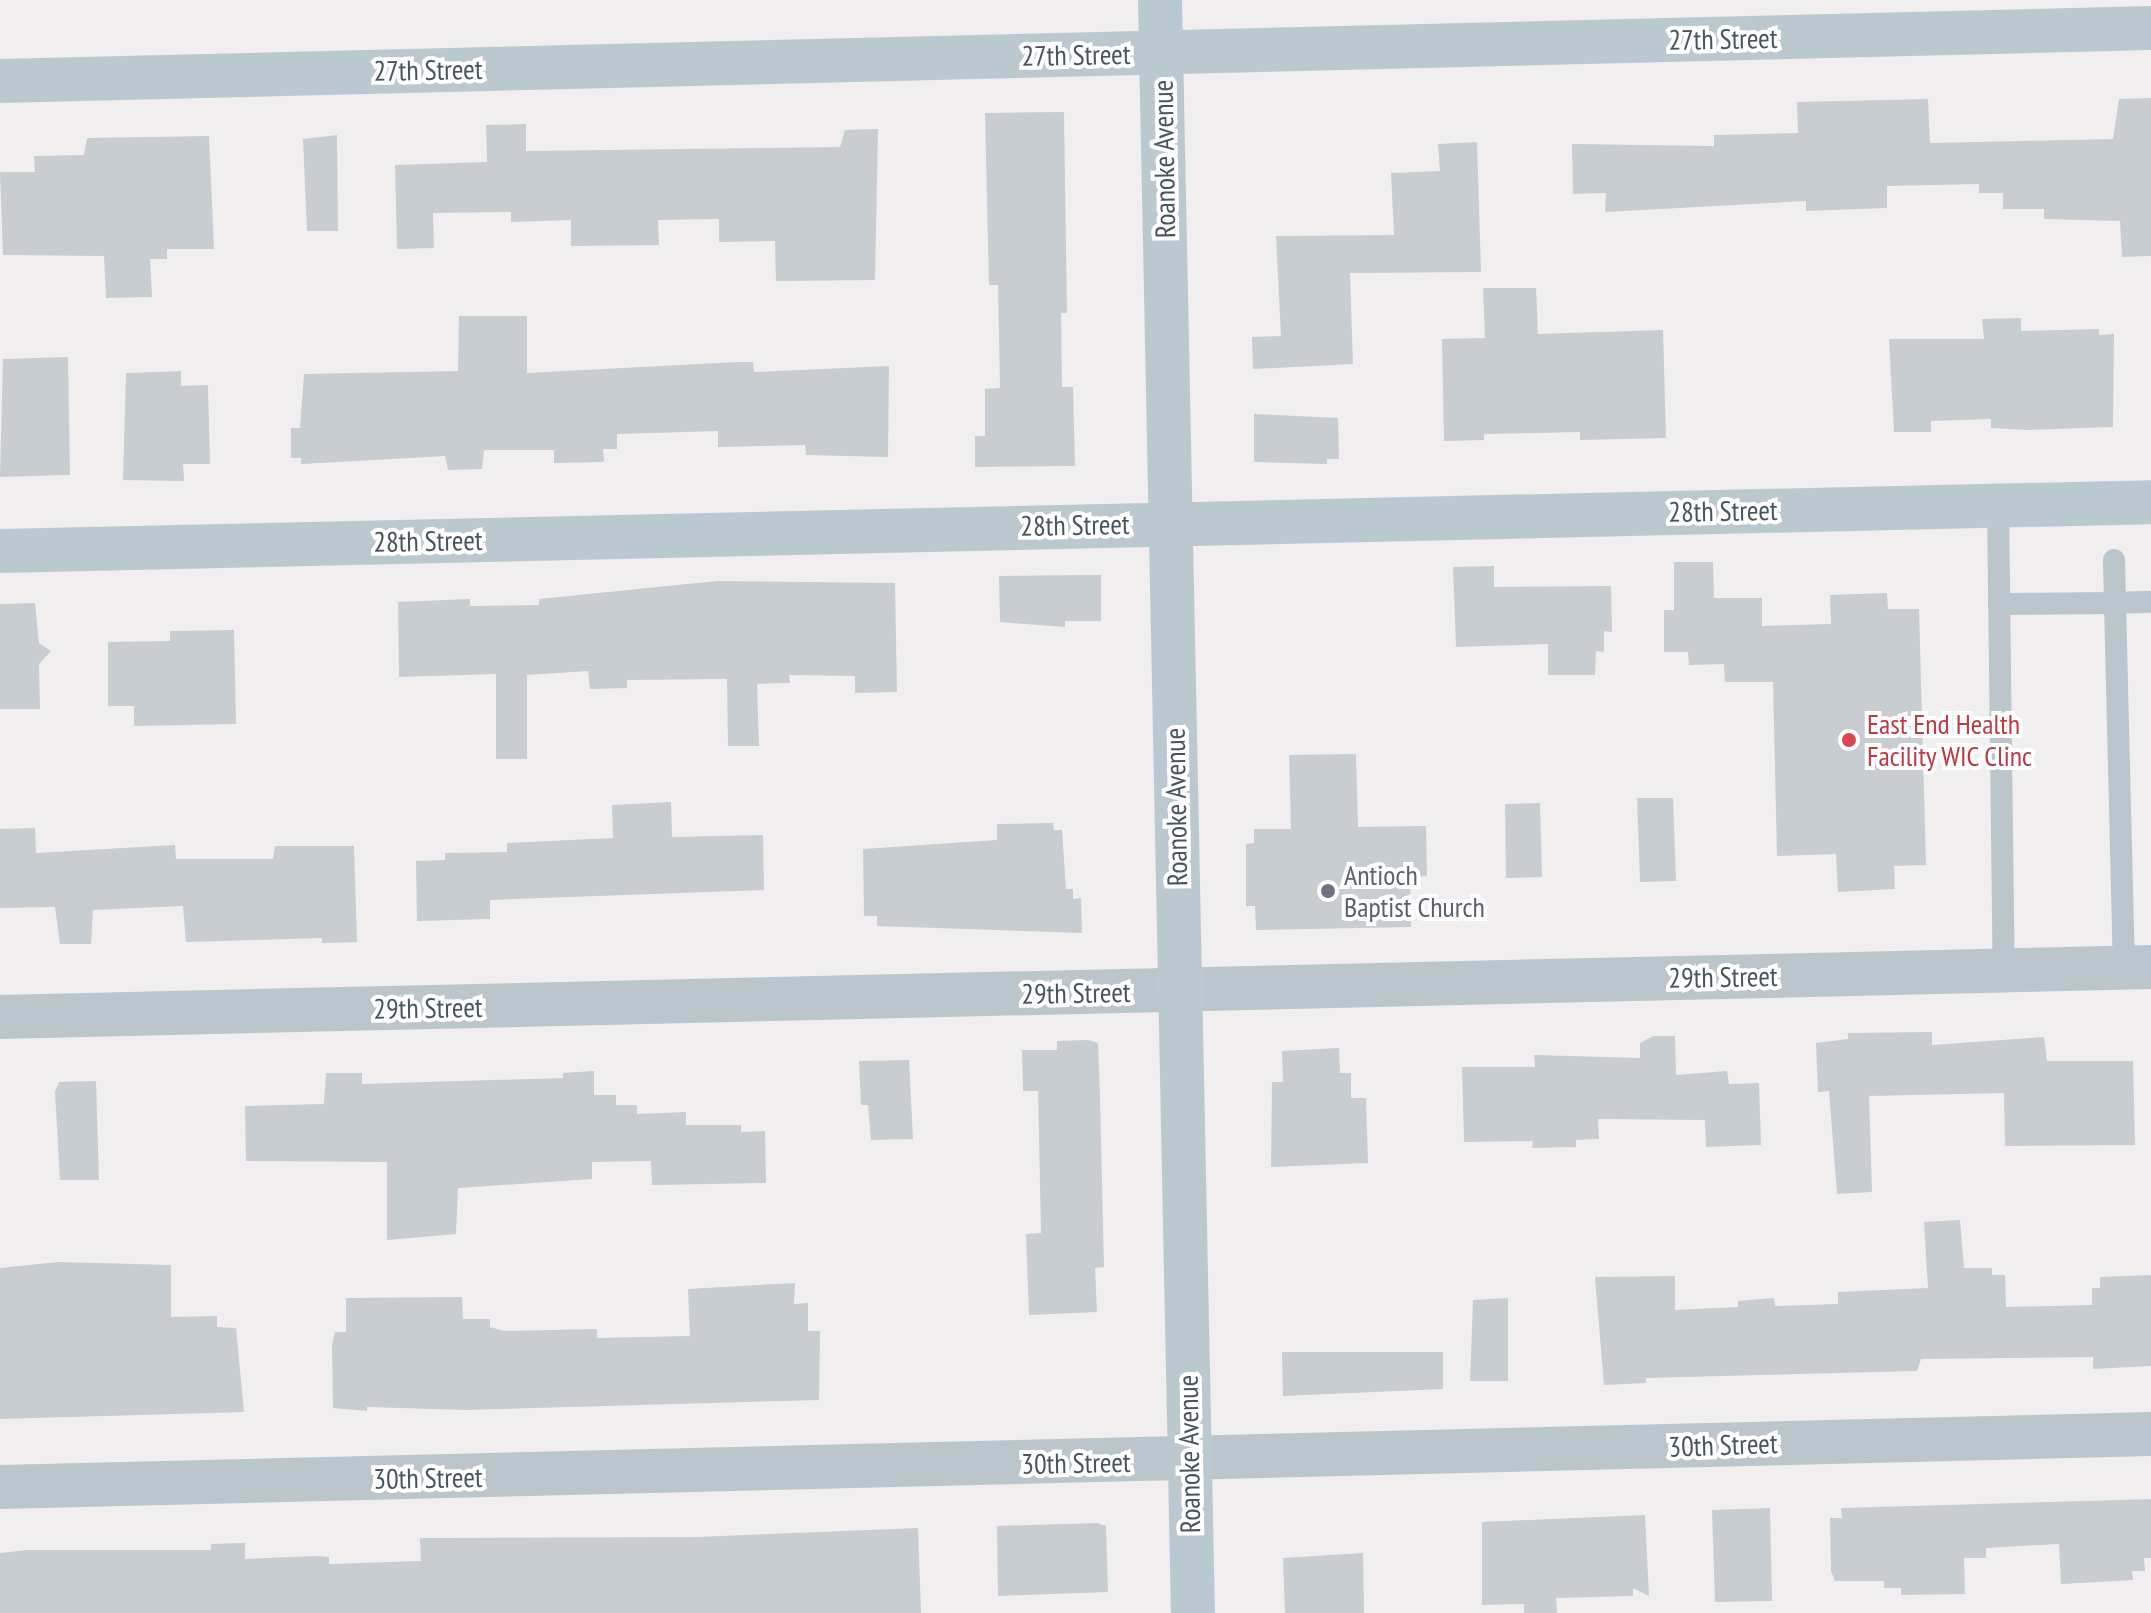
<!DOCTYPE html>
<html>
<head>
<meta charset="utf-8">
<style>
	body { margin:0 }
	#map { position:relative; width:2151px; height:1613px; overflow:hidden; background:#f1eeef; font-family:"PT Sans Narrow",sans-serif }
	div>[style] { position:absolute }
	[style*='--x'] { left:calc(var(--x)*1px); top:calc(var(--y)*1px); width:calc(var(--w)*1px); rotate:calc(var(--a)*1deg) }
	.building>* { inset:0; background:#c8cdd1 }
	.lane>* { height:22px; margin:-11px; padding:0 11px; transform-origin:11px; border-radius:11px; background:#bac6cb }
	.street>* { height:44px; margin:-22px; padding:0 22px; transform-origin:22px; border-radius:22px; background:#bac6cb }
	.secondary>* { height:44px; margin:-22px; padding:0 22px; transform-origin:22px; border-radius:22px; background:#bac9d0 }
	.dots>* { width:22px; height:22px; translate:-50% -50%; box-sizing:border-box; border:4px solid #fff; border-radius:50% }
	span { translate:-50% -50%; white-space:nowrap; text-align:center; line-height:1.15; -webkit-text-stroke:8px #fff; paint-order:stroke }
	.street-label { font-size:28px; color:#46565c }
	.health-label { font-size:28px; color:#be3a42 }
	.left { translate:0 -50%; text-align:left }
	.worship-label { font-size:28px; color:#5b616d }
</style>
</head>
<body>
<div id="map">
	<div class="building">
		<i style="clip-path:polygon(2151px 98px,2151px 256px,2122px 257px,2120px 221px,2044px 219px,2044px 209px,2003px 209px,2003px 193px,1979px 193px,1979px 184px,1887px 186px,1887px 208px,1806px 211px,1806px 201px,1605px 212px,1606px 193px,1573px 194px,1572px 144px,1714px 146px,1714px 135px,1798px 133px,1797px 102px,1928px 99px,1930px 143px,2113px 139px,2119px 99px)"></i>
		<i style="clip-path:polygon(1064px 112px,1067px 313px,1061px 313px,1062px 387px,1073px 387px,1075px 466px,975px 467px,975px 436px,985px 436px,985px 389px,1000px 388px,998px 285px,989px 285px,985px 113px)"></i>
		<i style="clip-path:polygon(526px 124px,526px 151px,840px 147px,845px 130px,878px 129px,875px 280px,776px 281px,775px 241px,719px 242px,719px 219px,658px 220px,659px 245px,571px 246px,571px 220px,511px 222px,511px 212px,433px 213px,434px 248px,397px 249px,395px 165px,487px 162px,486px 125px)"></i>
		<i style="clip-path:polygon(337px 135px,338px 231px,307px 231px,303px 139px)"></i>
		<i style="clip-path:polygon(209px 136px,214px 249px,167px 249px,167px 259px,150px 259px,152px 297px,106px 298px,104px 256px,3px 255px,0 172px,35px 172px,34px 156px,84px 155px,87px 138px)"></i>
		<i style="clip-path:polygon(1477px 142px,1481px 272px,1350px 273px,1353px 364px,1253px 369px,1252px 337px,1281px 336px,1276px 236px,1394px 235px,1391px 173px,1440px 171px,1438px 144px)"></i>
		<i style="clip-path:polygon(1483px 288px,1536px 288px,1538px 334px,1663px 330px,1666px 438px,1580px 440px,1580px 432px,1484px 434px,1484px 440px,1444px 441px,1442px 339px,1485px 338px)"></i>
		<i style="clip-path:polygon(459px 316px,527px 316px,527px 373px,737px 362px,753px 362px,754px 372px,889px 366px,888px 457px,806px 455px,805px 445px,718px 447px,718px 431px,617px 434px,617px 449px,603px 449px,604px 462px,554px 463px,554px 450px,484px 450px,482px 469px,448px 470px,445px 456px,301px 464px,301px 458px,291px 458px,291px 428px,300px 428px,304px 374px,458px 371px)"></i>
		<i style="clip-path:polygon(2021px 318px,2021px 331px,2099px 329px,2099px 335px,2114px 334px,2113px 427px,2028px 430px,1991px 428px,1991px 419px,1931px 421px,1931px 432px,1894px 432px,1889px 339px,1984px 339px,1982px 319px)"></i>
		<i style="clip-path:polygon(68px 357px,70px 475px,0 477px,3px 359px)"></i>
		<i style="clip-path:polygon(181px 371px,181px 386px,208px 385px,210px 464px,183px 464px,184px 481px,123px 480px,126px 373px)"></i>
		<i style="clip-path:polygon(1254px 414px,1338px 418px,1339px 459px,1327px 459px,1327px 464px,1254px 462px)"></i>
		<i style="clip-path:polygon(1674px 562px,1713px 562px,1714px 598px,1762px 598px,1762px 626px,1831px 624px,1830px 595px,1887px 593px,1888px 609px,1919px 609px,1926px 865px,1894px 866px,1895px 889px,1838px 892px,1836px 854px,1777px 856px,1773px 682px,1725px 682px,1724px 664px,1689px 665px,1688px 652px,1664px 652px,1664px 610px,1674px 610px)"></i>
		<i style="clip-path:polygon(1494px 566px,1494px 587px,1611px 586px,1612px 632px,1604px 631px,1604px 652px,1596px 651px,1595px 675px,1548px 675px,1548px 644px,1456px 647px,1453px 567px)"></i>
		<i style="clip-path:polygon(1101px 575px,1101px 621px,1065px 621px,1065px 627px,1000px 622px,999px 576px)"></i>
		<i style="clip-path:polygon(717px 581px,895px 583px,897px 692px,855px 693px,855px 676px,789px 675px,790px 683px,757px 684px,759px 746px,728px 746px,727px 679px,627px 680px,627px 688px,590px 689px,588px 671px,527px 675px,527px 759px,496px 759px,496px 674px,399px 677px,398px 602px,470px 599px,470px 606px,539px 605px,539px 599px)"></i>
		<i style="clip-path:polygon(35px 603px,39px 643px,51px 651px,39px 664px,40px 709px,0 709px,0 604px)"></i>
		<i style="clip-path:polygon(234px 630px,236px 724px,134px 726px,134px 706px,108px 706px,108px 642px,170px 641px,170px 631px)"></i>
		<i style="clip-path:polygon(1356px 754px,1358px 827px,1426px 826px,1427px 876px,1410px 877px,1411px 927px,1256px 930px,1255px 906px,1246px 906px,1246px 844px,1254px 843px,1254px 829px,1291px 829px,1289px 755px)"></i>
		<i style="clip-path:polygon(1637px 798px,1673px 798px,1676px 881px,1640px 882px)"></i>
		<i style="clip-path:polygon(671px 802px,672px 837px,763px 835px,764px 890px,490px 900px,490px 919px,417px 921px,416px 861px,445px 860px,445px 853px,507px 852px,507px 843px,613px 838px,612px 805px)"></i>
		<i style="clip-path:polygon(1540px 803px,1542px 877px,1506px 878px,1505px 804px)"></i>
		<i style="clip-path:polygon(1053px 823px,1054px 830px,1062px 830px,1066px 889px,1073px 889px,1073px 899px,1081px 898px,1082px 933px,877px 926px,877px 916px,864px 916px,863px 849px,997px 840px,997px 824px)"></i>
		<i style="clip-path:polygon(35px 828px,36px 853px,175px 845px,176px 859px,273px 859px,275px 846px,354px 846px,357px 942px,322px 943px,322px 938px,186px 942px,183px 906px,93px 910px,91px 944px,60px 944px,55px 907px,0 908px,0 829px)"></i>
		<i style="clip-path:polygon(1932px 1032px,1932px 1045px,2044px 1037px,2047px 1061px,2133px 1061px,2135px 1145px,2005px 1146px,2004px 1093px,1869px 1096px,1872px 1192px,1837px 1194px,1829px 1091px,1818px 1092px,1816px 1043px,1848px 1039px,1848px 1033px)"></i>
		<i style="clip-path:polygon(1653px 1036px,1675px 1036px,1676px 1075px,1727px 1071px,1729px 1084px,1759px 1083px,1761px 1145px,1706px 1147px,1705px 1120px,1598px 1119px,1599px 1139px,1576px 1140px,1576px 1147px,1532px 1148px,1533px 1141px,1464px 1142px,1462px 1067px,1535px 1067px,1534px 1055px,1640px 1058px,1640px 1043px)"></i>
		<i style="clip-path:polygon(1088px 1040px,1098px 1043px,1100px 1097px,1104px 1267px,1095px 1268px,1097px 1312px,1029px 1315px,1026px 1234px,1041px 1233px,1038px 1091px,1023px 1091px,1022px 1050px,1057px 1050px,1057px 1041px)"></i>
		<i style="clip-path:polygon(1339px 1048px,1340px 1073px,1351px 1073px,1351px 1098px,1366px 1098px,1368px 1163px,1271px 1167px,1272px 1082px,1283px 1082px,1282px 1051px)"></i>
		<i style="clip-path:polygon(909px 1060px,913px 1139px,871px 1140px,868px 1105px,861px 1105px,859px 1061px)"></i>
		<i style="clip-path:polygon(594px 1071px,594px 1095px,616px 1095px,616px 1105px,637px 1105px,637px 1114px,686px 1112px,686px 1125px,741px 1125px,741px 1132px,765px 1131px,766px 1183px,652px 1185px,651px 1161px,592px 1162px,592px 1179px,458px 1188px,456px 1234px,387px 1240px,387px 1162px,246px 1161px,245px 1106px,324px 1104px,326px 1073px,362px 1073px,362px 1084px,563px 1078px,563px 1073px)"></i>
		<i style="clip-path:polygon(96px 1081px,99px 1180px,60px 1180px,55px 1092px,59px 1082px)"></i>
		<i style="clip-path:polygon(1960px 1220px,1964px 1268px,1992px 1268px,1992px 1275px,2005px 1275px,2006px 1307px,2092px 1305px,2092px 1288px,2100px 1288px,2100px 1277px,2151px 1275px,2151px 1366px,2093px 1369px,2093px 1357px,1921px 1359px,1917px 1371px,1646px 1378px,1646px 1383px,1604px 1385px,1595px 1277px,1675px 1276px,1675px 1310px,1738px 1307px,1738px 1301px,1774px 1298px,1775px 1306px,1838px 1304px,1838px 1292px,1928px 1288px,1924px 1222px)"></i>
		<i style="clip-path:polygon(59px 1262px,171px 1265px,171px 1317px,217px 1316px,217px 1327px,236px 1328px,244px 1412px,0 1419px,0 1268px)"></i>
		<i style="clip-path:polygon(795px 1283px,794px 1304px,808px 1303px,808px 1331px,820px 1331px,819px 1400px,466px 1410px,367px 1407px,367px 1411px,333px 1408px,332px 1345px,335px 1332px,346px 1332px,346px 1298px,462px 1297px,463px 1319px,490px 1319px,490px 1327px,504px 1331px,597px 1329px,597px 1338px,690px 1336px,688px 1289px)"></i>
		<i style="clip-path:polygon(1508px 1298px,1508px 1381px,1470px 1381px,1473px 1300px)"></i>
		<i style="clip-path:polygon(1282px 1352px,1443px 1352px,1443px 1389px,1283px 1396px)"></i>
		<i style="clip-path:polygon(2151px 1499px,2151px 1558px,2144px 1558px,2145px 1571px,2132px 1571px,2133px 1580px,2061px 1584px,2059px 1544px,1986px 1548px,1986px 1558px,1964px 1558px,1965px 1594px,1901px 1595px,1901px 1588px,1884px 1588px,1884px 1581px,1835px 1581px,1831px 1571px,1830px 1518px,1842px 1518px,1841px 1508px)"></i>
		<i style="clip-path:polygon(1770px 1508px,1772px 1601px,1715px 1602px,1712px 1510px)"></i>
		<i style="clip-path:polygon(1645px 1515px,1649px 1596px,1633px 1588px,1633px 1596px,1556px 1598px,1557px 1613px,1524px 1613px,1524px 1604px,1482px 1605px,1482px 1522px)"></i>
		<i style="clip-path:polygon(1097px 1523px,1106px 1526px,1108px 1592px,998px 1596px,997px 1526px)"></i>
		<i style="clip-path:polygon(918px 1528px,921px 1613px,0 1613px,0 1553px,27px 1550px,211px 1550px,211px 1544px,245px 1543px,245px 1559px,314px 1556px,329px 1557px,329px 1564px,421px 1561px,420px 1538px,697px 1537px)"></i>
		<i style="clip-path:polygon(1363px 1553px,1364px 1613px,1285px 1613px,1283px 1558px)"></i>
	</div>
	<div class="lane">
		<i style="--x:1998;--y:505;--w:466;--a:89.3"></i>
		<i style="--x:2114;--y:560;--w:43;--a:88.7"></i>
		<i style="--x:2115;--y:603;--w:36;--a:-2"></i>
		<i style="--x:1999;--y:604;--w:116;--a:-0.5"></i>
		<i style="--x:2115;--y:603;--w:364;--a:88.6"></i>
	</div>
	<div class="street">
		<i style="--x:0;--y:1017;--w:2152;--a:-1.33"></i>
		<i style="--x:0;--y:1487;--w:2152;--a:-1.41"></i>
	</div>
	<div class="secondary">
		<i style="--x:1160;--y:0;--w:1613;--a:88.83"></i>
		<i style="--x:0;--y:81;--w:2152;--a:-1.41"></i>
		<i style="--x:0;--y:551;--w:2152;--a:-1.3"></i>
	</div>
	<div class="dots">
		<i style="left:1849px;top:740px;background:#e0444e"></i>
		<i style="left:1328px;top:891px;background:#6b7280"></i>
	</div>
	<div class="street-label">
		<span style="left:1723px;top:39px;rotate:-1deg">27th Street</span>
		<span style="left:1076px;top:55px;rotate:-1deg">27th Street</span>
		<span style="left:428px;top:70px;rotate:-1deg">27th Street</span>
		<span style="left:1164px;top:159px;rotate:-91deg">Roanoke Avenue</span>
		<span style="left:1723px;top:511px;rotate:-1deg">28th Street</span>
		<span style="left:1075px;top:525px;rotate:-1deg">28th Street</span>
		<span style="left:428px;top:541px;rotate:-1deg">28th Street</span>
		<span style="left:1176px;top:807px;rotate:-91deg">Roanoke Avenue</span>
		<span style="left:1723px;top:977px;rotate:-1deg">29th Street</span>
		<span style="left:1076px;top:993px;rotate:-1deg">29th Street</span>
		<span style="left:428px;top:1008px;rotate:-1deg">29th Street</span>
		<span style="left:1723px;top:1445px;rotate:-2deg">30th Street</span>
		<span style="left:1189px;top:1454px;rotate:-91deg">Roanoke Avenue</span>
		<span style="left:1076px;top:1463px;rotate:-1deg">30th Street</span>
		<span style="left:428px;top:1478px;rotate:-1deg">30th Street</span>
	</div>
	<div class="health-label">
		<span class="left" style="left:1867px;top:740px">East End Health<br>Facility WIC Clinc</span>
	</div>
	<div class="worship-label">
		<span class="left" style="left:1344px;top:891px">Antioch<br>Baptist Church</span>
	</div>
</div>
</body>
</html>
